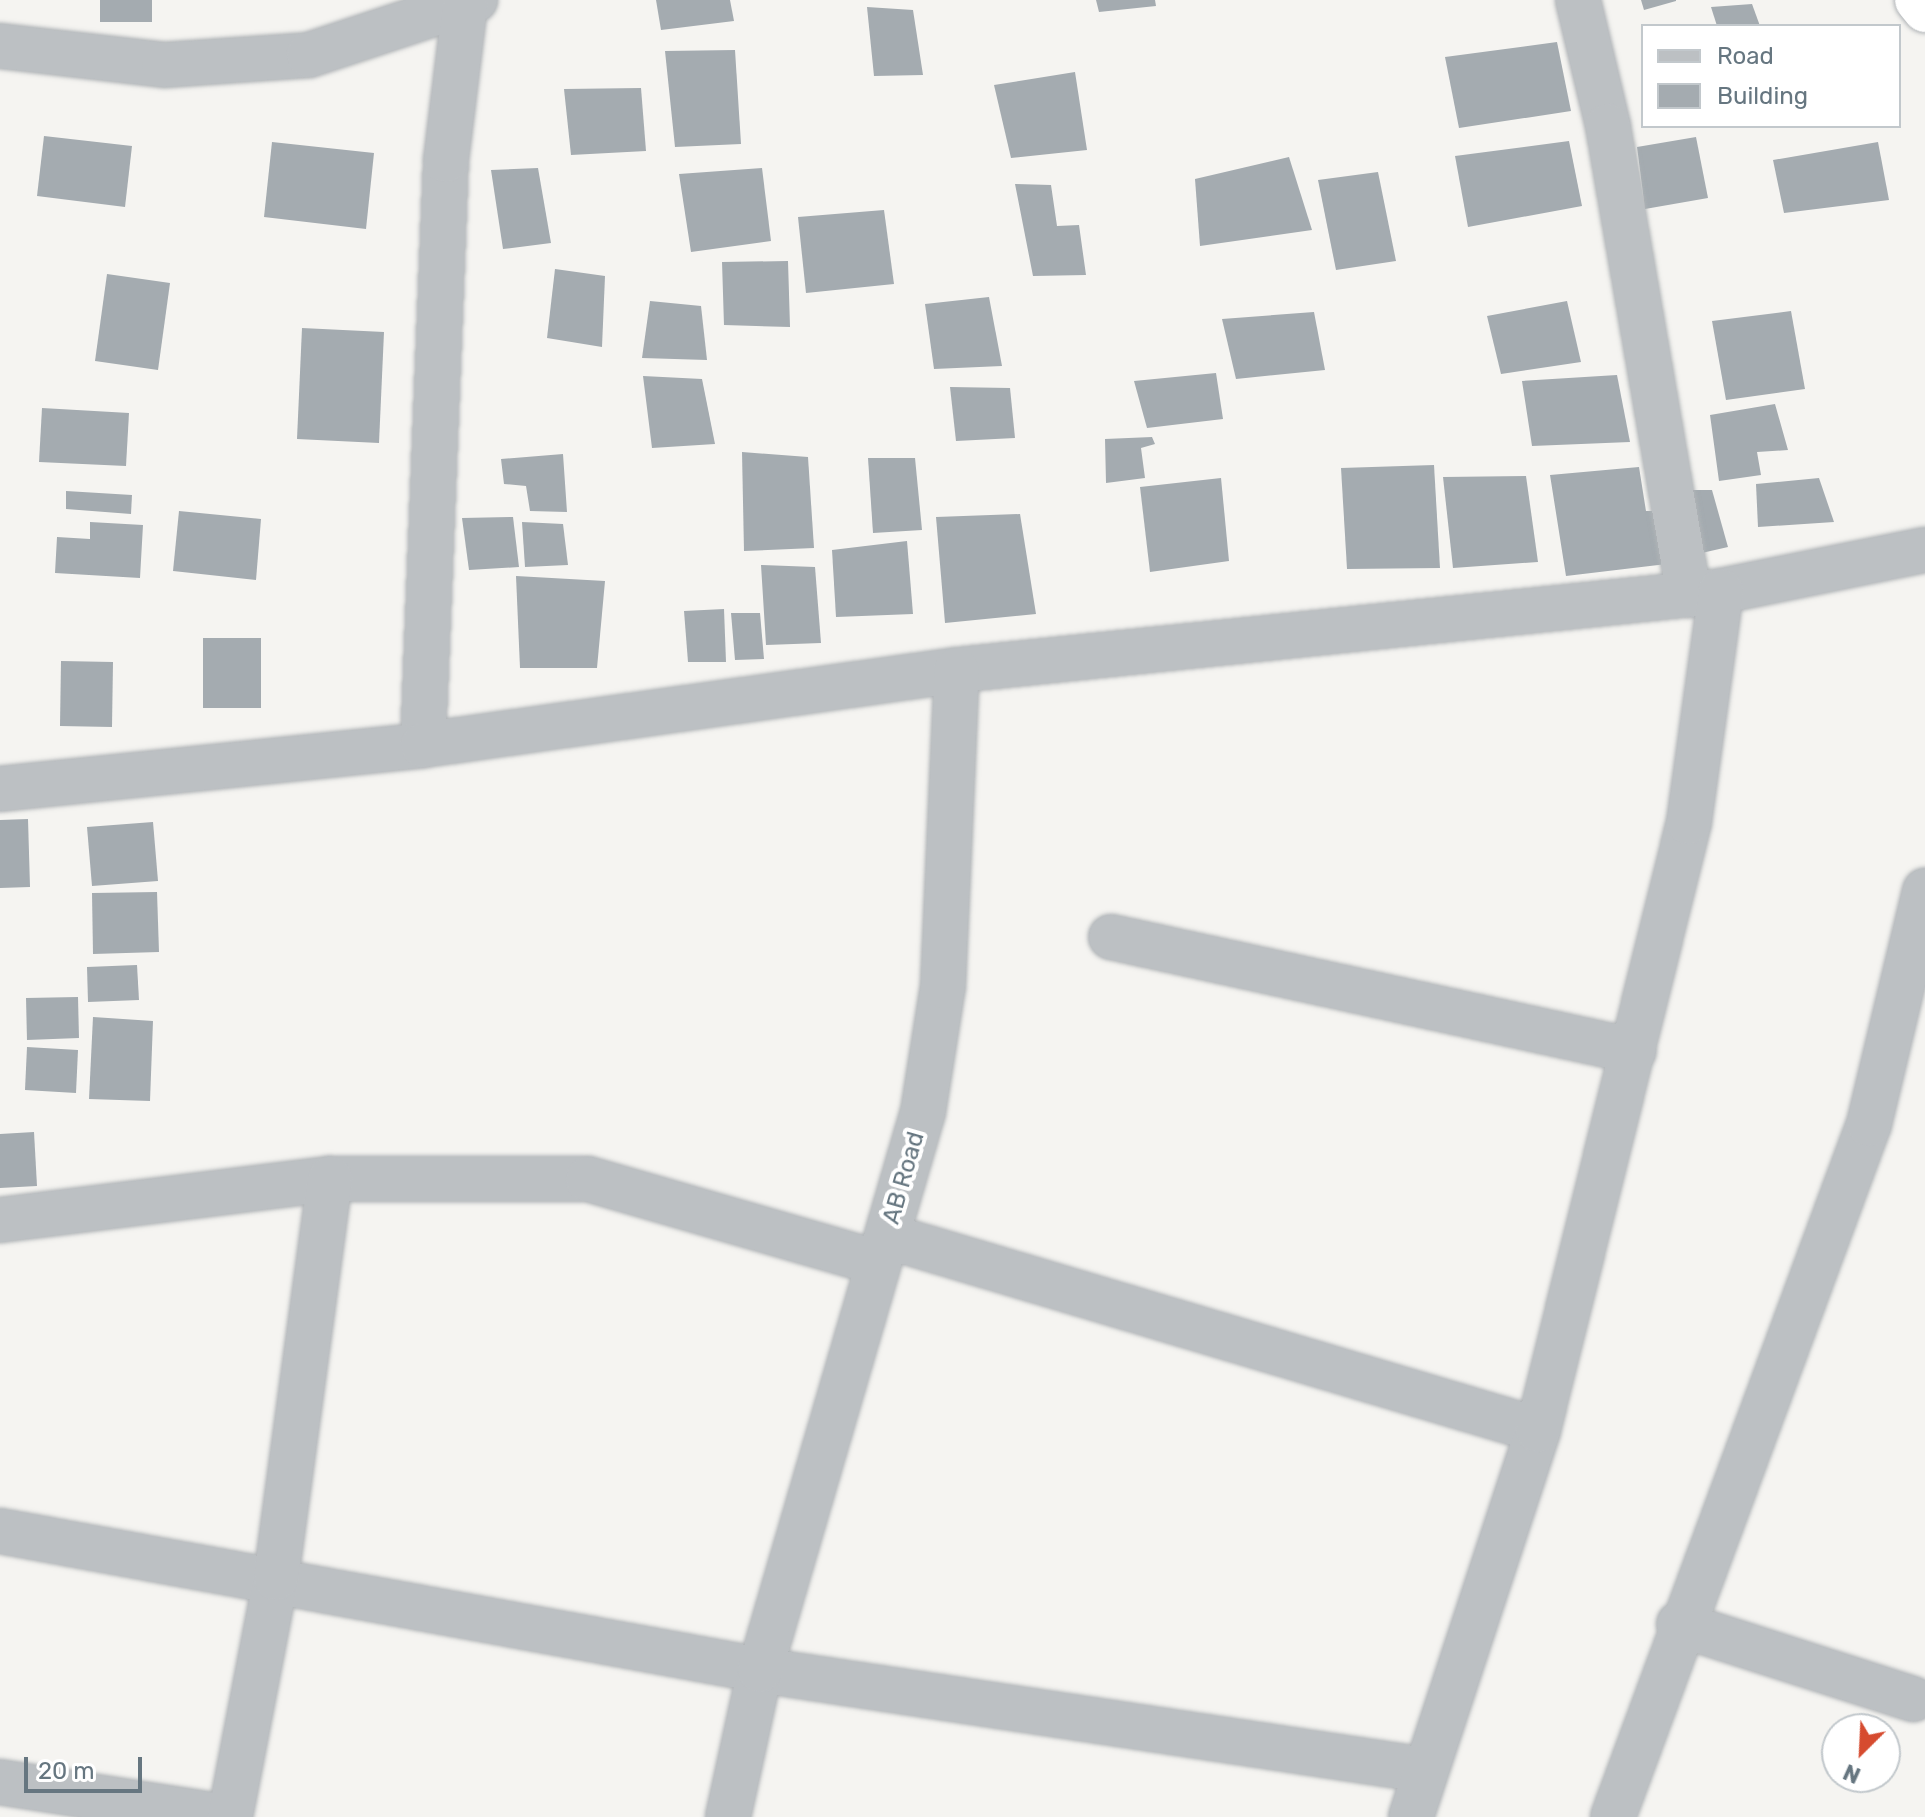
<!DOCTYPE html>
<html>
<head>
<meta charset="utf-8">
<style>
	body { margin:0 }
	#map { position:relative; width:1925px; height:1817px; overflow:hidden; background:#f5f4f1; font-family:Rubik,sans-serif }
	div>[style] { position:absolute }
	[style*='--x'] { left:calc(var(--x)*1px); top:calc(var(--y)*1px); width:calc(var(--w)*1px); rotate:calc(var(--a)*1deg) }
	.building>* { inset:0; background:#a4abb0 }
	.roads { filter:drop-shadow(0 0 2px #afb3b6) drop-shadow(0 0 2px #afb3b6) }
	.minor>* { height:44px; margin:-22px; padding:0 22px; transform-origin:22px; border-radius:22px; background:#bcc0c3 }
	.highway>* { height:44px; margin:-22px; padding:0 22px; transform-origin:22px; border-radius:22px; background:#fff }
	span { translate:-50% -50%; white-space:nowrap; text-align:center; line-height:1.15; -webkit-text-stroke:8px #fff; paint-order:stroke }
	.street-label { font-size:24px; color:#667680 }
	.legend { position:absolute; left:1641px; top:24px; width:260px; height:104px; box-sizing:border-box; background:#fff; border:2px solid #c2c8cc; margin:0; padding:10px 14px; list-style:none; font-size:24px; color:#667680 }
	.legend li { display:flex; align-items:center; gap:16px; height:40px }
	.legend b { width:40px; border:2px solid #c2c8cc }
	.north { position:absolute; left:1821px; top:1713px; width:80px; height:80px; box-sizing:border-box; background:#fff; border:2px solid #c2c8cc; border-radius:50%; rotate:204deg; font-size:22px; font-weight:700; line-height:32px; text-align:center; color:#667680 }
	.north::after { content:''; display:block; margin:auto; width:28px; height:36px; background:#d64b2f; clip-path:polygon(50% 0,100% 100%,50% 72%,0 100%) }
	.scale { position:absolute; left:24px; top:1757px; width:118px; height:36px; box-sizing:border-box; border:4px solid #667680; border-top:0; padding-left:10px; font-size:24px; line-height:28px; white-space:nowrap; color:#667680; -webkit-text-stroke:6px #fff; paint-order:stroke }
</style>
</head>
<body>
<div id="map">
	<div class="building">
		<i style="clip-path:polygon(100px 0,152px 0,152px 22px,100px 22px)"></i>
		<i style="clip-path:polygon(656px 0,730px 0,734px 21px,661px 30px)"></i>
		<i style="clip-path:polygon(1096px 0,1155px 0,1156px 6px,1099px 12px)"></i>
		<i style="clip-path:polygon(1641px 0,1676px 0,1676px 1px,1644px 10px)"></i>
		<i style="clip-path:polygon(1752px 4px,1760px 26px,1717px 26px,1711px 7px)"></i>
		<i style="clip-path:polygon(867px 7px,913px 10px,923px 75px,874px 76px)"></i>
		<i style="clip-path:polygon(1557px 42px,1571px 111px,1459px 128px,1445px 57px)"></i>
		<i style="clip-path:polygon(735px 50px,741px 144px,675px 147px,665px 51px)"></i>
		<i style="clip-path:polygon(1075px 72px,1087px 150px,1011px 158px,994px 85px)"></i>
		<i style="clip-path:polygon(641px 88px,646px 151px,571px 155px,564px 89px)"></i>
		<i style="clip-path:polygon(44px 136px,132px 146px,125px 207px,37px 196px)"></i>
		<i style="clip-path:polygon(1696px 137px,1708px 198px,1645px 209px,1637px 147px)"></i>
		<i style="clip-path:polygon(1569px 141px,1582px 206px,1468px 227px,1455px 156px)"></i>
		<i style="clip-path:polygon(272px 142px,374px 153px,366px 229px,264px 217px)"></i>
		<i style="clip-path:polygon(1878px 142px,1889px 200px,1784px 213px,1773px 160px)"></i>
		<i style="clip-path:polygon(1289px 157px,1312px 230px,1200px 246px,1195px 179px)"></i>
		<i style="clip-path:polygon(538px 168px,551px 243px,503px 249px,491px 170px)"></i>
		<i style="clip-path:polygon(762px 168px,771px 241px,691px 252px,679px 174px)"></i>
		<i style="clip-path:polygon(1378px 172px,1396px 261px,1336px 270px,1318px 180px)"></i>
		<i style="clip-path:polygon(1015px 184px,1051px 185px,1057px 226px,1079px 225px,1086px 275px,1033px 276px)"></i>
		<i style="clip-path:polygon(884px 210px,894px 284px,806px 293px,798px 217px)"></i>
		<i style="clip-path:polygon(788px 261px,790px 327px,724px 325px,722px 262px)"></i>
		<i style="clip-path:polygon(555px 269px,605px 276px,602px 347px,547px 338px)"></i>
		<i style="clip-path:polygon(107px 274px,170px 283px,158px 370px,95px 361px)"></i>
		<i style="clip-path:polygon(989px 297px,1002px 366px,934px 369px,925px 304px)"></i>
		<i style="clip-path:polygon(650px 301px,701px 306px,707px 360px,642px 358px)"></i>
		<i style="clip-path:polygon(1567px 301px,1581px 362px,1501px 374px,1487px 316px)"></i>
		<i style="clip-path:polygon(1791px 311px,1805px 389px,1726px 400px,1712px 321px)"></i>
		<i style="clip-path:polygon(1314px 312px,1325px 370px,1236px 379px,1222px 319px)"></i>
		<i style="clip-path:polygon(302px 328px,384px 332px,379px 443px,297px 439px)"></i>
		<i style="clip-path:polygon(1216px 373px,1223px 419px,1147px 428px,1134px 381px)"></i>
		<i style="clip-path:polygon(1617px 375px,1630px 442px,1532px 446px,1522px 381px)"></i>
		<i style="clip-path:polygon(643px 376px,702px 379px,715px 444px,652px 448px)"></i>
		<i style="clip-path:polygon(950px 387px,1010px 388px,1015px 438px,956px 441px)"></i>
		<i style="clip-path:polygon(1775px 404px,1788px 450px,1757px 452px,1761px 475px,1719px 481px,1710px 415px)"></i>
		<i style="clip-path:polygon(42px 408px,129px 413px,126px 466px,39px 462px)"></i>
		<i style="clip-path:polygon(1152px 437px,1155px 444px,1141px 448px,1145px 478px,1106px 483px,1105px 439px)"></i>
		<i style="clip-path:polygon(742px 452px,808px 457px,814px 548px,744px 551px)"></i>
		<i style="clip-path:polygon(563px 454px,567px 512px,530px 511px,526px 486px,504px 484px,501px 459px)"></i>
		<i style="clip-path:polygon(868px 458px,915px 458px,922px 530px,873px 533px)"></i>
		<i style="clip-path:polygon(1434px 465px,1440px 568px,1347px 569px,1341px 468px)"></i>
		<i style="clip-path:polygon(1639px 467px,1646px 511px,1666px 511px,1675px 563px,1566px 576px,1550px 475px)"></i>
		<i style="clip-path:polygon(1526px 476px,1538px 562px,1453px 568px,1443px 477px)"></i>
		<i style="clip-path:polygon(1221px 478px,1229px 561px,1150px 572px,1140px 487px)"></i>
		<i style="clip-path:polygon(1819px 478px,1834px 522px,1758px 527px,1756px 484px)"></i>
		<i style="clip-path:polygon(1682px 490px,1712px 490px,1728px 547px,1693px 555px)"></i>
		<i style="clip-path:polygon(66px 491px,132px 495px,131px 514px,66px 509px)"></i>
		<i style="clip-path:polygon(179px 511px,261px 519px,256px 580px,173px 571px)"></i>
		<i style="clip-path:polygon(1020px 514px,1036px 614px,945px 623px,936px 517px)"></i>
		<i style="clip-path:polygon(513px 517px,519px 567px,469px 570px,462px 518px)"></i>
		<i style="clip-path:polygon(90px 522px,143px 525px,140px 578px,55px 573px,57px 537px,90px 539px)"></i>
		<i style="clip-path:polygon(522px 522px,563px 524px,568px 565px,525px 567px)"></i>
		<i style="clip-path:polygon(907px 541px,913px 614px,836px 617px,832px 550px)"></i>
		<i style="clip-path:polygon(761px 565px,815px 567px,821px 643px,766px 645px)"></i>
		<i style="clip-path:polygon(516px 576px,605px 581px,597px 668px,520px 668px)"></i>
		<i style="clip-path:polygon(724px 609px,726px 662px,688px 662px,684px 611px)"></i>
		<i style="clip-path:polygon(731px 613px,760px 613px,764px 659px,735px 660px)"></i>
		<i style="clip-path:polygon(203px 638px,261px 638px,261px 708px,203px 708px)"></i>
		<i style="clip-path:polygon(61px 661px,113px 662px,112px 727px,60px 726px)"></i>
		<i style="clip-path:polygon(28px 819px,30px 887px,0 888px,0 820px)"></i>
		<i style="clip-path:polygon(153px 822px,158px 881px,92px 886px,87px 827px)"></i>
		<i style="clip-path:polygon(157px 892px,159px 952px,93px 954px,92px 893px)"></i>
		<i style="clip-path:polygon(137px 965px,139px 1000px,88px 1002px,87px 967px)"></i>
		<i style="clip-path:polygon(78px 997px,79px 1038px,27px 1040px,26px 998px)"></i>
		<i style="clip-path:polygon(93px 1017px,153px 1021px,150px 1101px,89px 1099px)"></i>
		<i style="clip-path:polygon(27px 1047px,78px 1050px,76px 1093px,25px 1090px)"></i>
		<i style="clip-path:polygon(34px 1132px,37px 1186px,0 1188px,0 1134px)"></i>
	</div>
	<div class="roads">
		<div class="minor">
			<i style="--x:1578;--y:0;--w:130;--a:76.6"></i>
			<i style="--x:1608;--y:126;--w:476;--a:80.2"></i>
			<i style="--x:0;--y:46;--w:165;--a:6.6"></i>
			<i style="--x:164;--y:65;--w:145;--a:-3.9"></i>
			<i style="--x:309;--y:55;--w:175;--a:-18.3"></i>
			<i style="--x:423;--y:745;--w:585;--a:-87.75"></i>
			<i style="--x:446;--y:160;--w:155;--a:-83"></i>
			<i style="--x:0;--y:789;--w:425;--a:-5.9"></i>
			<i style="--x:423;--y:745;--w:539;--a:-7.99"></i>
			<i style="--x:957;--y:670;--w:768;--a:-5.9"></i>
			<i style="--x:1721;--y:591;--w:208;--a:-11.4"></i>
			<i style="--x:1111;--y:937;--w:535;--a:12.3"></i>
			<i style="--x:0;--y:1220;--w:333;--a:-7.1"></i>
			<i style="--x:330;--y:1179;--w:258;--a:0"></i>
			<i style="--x:588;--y:1179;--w:300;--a:16.1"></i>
			<i style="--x:887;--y:1236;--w:679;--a:16.59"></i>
			<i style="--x:0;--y:1531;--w:773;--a:10.36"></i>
			<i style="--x:760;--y:1670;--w:672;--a:8.55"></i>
			<i style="--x:1679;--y:1624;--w:246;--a:17.8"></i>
			<i style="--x:0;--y:1782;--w:229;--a:8.8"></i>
			<i style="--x:230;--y:1817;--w:243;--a:-79.1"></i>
			<i style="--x:276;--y:1578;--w:403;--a:-82.3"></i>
			<i style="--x:728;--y:1817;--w:150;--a:-77.7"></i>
			<i style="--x:760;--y:1670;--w:581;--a:-73.72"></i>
			<i style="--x:923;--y:1112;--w:128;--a:-81"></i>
			<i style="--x:943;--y:986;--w:316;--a:-87.5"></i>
			<i style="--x:1411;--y:1817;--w:407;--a:-71.8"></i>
			<i style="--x:1538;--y:1430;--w:626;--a:-76.05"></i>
			<i style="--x:1689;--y:822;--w:233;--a:-82.1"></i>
			<i style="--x:1613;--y:1817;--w:739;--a:-69.73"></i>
			<i style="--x:1869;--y:1124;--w:240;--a:-76.5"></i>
		</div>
		<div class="highway">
			<i style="--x:1917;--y:0;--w:13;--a:51"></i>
		</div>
	</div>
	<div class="street-label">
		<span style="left:904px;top:1178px;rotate:-74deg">AB Road</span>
	</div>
	<ul class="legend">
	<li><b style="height:10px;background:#bcc0c3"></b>Road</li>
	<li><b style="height:22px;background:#a4abb0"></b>Building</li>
	</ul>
	<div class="north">N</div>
	<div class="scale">20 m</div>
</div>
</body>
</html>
